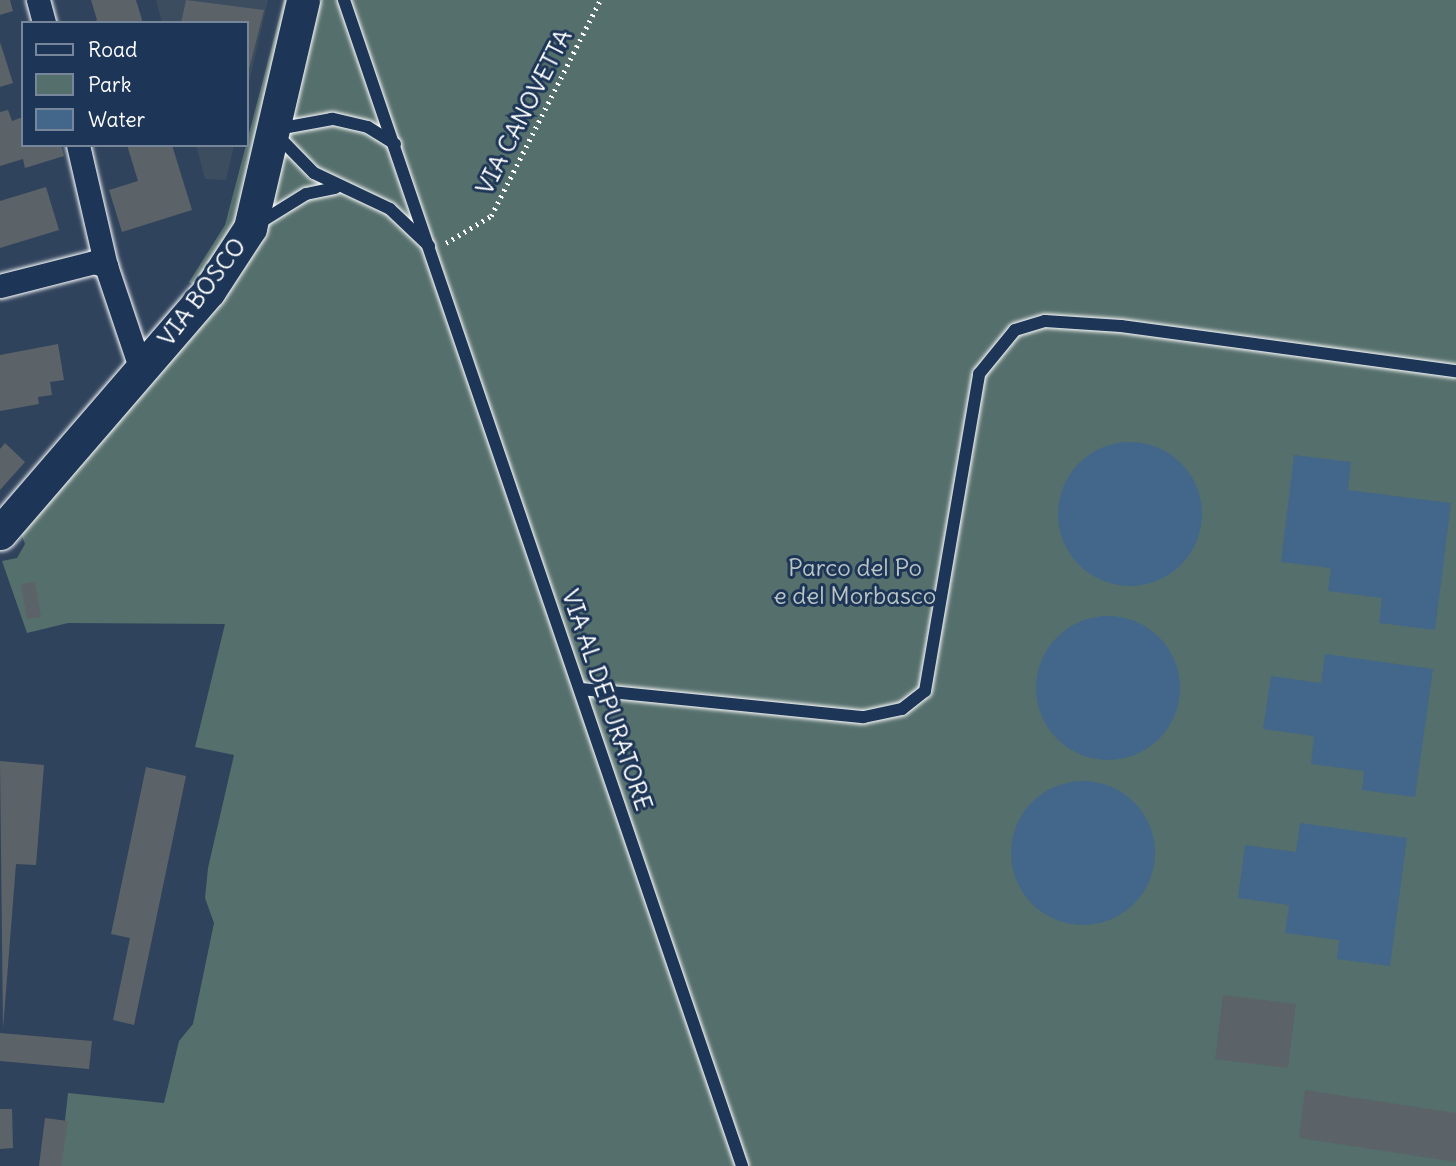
<!DOCTYPE html>
<html>
<head>
<meta charset="utf-8">
<style>
	body { margin:0 }
	#map { position:relative; width:1456px; height:1166px; overflow:hidden; background:#30435c; font-family:Delius,sans-serif }
	div>[style] { position:absolute }
	[style*='--x'] { left:calc(var(--x)*1px); top:calc(var(--y)*1px); width:calc(var(--w)*1px); rotate:calc(var(--a)*1deg) }
	.built>* { inset:0; background:#3d4d60 }
	.green>* { inset:0; background:#556f6c }
	.water>* { inset:0; background:#42678a }
	.round { border-radius:50% }
	.building>* { inset:0; background:#5c6368 }
	.path>* { height:4.5px; margin-top:-2.25px; transform-origin:0; background:repeating-linear-gradient(90deg,#fff 0 2px,transparent 0 7px) }
	.roads { filter:drop-shadow(0 0 2px #fff) drop-shadow(0 0 2px #fff) }
	.lane>* { height:12px; margin:-6px; padding:0 6px; transform-origin:6px; border-radius:6px; background:#1d3557 }
	.street>* { height:23px; margin:-11.5px; padding:0 11.5px; transform-origin:11.5px; border-radius:11.5px; background:#1d3557 }
	.secondary>* { height:33px; margin:-16.5px; padding:0 16.5px; transform-origin:16.5px; border-radius:16.5px; background:#1d3557 }
	span { translate:-50% -50%; white-space:nowrap; text-align:center; line-height:1.15; -webkit-text-stroke:6px #1d3557; paint-order:stroke }
	.street-label { font-size:24px; color:#fff }
	.park-label { font-size:24px; color:#bbc5c4 }
	.legend { position:absolute; left:21px; top:21px; width:228px; height:126px; box-sizing:border-box; background:#1d3557; border:2px solid #77869a; margin:0; padding:9px 12px; list-style:none; font-size:21px; color:#fff }
	.legend li { display:flex; align-items:center; gap:14px; height:35px }
	.legend b { width:35px; border:2px solid #77869a }
</style>
</head>
<body>
<div id="map">
	<div class="built">
		<i style="clip-path:polygon(156px 0,268px 0,247px 91px,247px 23px,162px 23px)"></i>
		<i style="clip-path:polygon(196px 145px,234px 145px,226px 180px,205px 179px)"></i>
	</div>
	<div class="green">
		<i style="clip-path:polygon(284px 0,1456px 0,1456px 1166px,60px 1166px,68px 1093px,164px 1103px,179px 1041px,193px 1024px,214px 923px,205px 898px,208px 868px,234px 755px,195px 747px,225px 624px,68px 623px,27px 633px,2px 561px,17px 558px,25px 544px,20px 531px,215px 298px,189px 282px,225px 225px)"></i>
	</div>
	<div class="water">
		<i class="round" style="left:1058px;top:442px;width:144px;height:144px"></i>
		<i style="clip-path:polygon(1294px 455px,1351px 462px,1348px 490px,1451px 503px,1435px 630px,1379px 623px,1382px 598px,1328px 591px,1331px 568px,1281px 562px)"></i>
		<i class="round" style="left:1036px;top:616px;width:144px;height:144px"></i>
		<i style="clip-path:polygon(1325px 654px,1433px 669px,1415px 797px,1362px 790px,1364px 771px,1311px 764px,1314px 736px,1263px 729px,1271px 676px,1321px 683px)"></i>
		<i class="round" style="left:1011px;top:781px;width:144px;height:144px"></i>
		<i style="clip-path:polygon(1300px 823px,1407px 838px,1390px 966px,1337px 959px,1339px 940px,1285px 933px,1289px 905px,1238px 898px,1245px 845px,1296px 852px)"></i>
	</div>
	<div class="building">
		<i style="clip-path:polygon(0 0,10px 0,13px 11px,0 15px)"></i>
		<i style="clip-path:polygon(91px 0,136px 0,143px 23px,91px 23px,97px 20px)"></i>
		<i style="clip-path:polygon(186px 0,264px 10px,248px 73px,247px 23px,181px 23px)"></i>
		<i style="clip-path:polygon(0 42px,13px 83px,0 87px)"></i>
		<i style="clip-path:polygon(8px 110px,12px 121px,23px 117px,23px 145px,61px 145px,64px 156px,25px 168px,23px 159px,0 166px,0 112px)"></i>
		<i style="clip-path:polygon(127px 145px,172px 145px,192px 210px,122px 232px,109px 190px,138px 181px)"></i>
		<i style="clip-path:polygon(46px 187px,59px 230px,0 248px,0 201px)"></i>
		<i style="clip-path:polygon(58px 344px,64px 380px,50px 382px,52px 395px,38px 397px,39px 404px,0 411px,0 355px)"></i>
		<i style="clip-path:polygon(5px 443px,25px 462px,0 490px,0 449px)"></i>
		<i style="clip-path:polygon(35px 582px,41px 617px,27px 619px,21px 584px)"></i>
		<i style="clip-path:polygon(0 761px,44px 765px,36px 865px,16px 864px,3px 1029px)"></i>
		<i style="clip-path:polygon(146px 767px,186px 776px,134px 1025px,113px 1020px,130px 938px,111px 934px)"></i>
		<i style="clip-path:polygon(1223px 995px,1296px 1004px,1288px 1068px,1215px 1059px)"></i>
		<i style="clip-path:polygon(0 1033px,92px 1041px,89px 1069px,0 1061px)"></i>
		<i style="clip-path:polygon(1305px 1090px,1456px 1113px,1456px 1162px,1299px 1138px)"></i>
		<i style="clip-path:polygon(0 1109px,12px 1109px,13px 1148px,0 1149px)"></i>
		<i style="clip-path:polygon(45px 1118px,68px 1121px,61px 1166px,39px 1166px)"></i>
	</div>
	<div class="path">
		<i style="--x:446;--y:243;--w:52;--a:-31"></i>
		<i style="--x:491;--y:216;--w:242;--a:-63.2"></i>
	</div>
	<div class="roads">
		<div class="lane">
			<i style="--x:344;--y:0;--w:1232;--a:71.15"></i>
			<i style="--x:395;--y:144;--w:32;--a:-148"></i>
			<i style="--x:368;--y:127;--w:37;--a:-167"></i>
			<i style="--x:332;--y:119;--w:61;--a:169.6"></i>
			<i style="--x:272;--y:130;--w:60;--a:45.7"></i>
			<i style="--x:314;--y:173;--w:84;--a:25.3"></i>
			<i style="--x:390;--y:209;--w:54;--a:43.5"></i>
			<i style="--x:256;--y:225;--w:59;--a:-31.8"></i>
			<i style="--x:306;--y:194;--w:30;--a:-12"></i>
			<i style="--x:581;--y:689;--w:284;--a:5.7"></i>
			<i style="--x:864;--y:717;--w:39;--a:-12"></i>
			<i style="--x:902;--y:709;--w:29;--a:-38"></i>
			<i style="--x:925;--y:691;--w:322;--a:-80.3"></i>
			<i style="--x:979;--y:374;--w:57;--a:-50.7"></i>
			<i style="--x:1015;--y:330;--w:31;--a:-17"></i>
			<i style="--x:1045;--y:321;--w:76;--a:3.8"></i>
			<i style="--x:1121;--y:326;--w:338;--a:7.7"></i>
		</div>
		<div class="street">
			<i style="--x:38;--y:0;--w:24;--a:75"></i>
			<i style="--x:78;--y:145;--w:124;--a:77"></i>
			<i style="--x:106;--y:266;--w:110;--a:71.4"></i>
			<i style="--x:0;--y:286;--w:97;--a:-14.3"></i>
			<i style="--x:94;--y:262;--w:13;--a:18"></i>
		</div>
		<div class="secondary">
			<i style="--x:0;--y:533;--w:320;--a:-49.2"></i>
			<i style="--x:209;--y:291;--w:75;--a:-56.9"></i>
			<i style="--x:250;--y:228;--w:234;--a:-76.9"></i>
		</div>
	</div>
	<div class="street-label">
		<span style="left:524px;top:112px;rotate:-63deg">VIA CANOVETTA</span>
		<span style="left:202px;top:292px;rotate:-53deg">VIA BOSCO</span>
		<span style="left:607px;top:700px;rotate:71deg">VIA AL DEPURATORE</span>
	</div>
	<div class="park-label">
		<span style="left:855px;top:582px">Parco del Po<br>e del Morbasco</span>
	</div>
	<ul class="legend">
	<li><b style="height:9px;background:#1d3557"></b>Road</li>
	<li><b style="height:19px;background:#556f6c"></b>Park</li>
	<li><b style="height:19px;background:#42678a"></b>Water</li>
	</ul>
</div>
</body>
</html>
